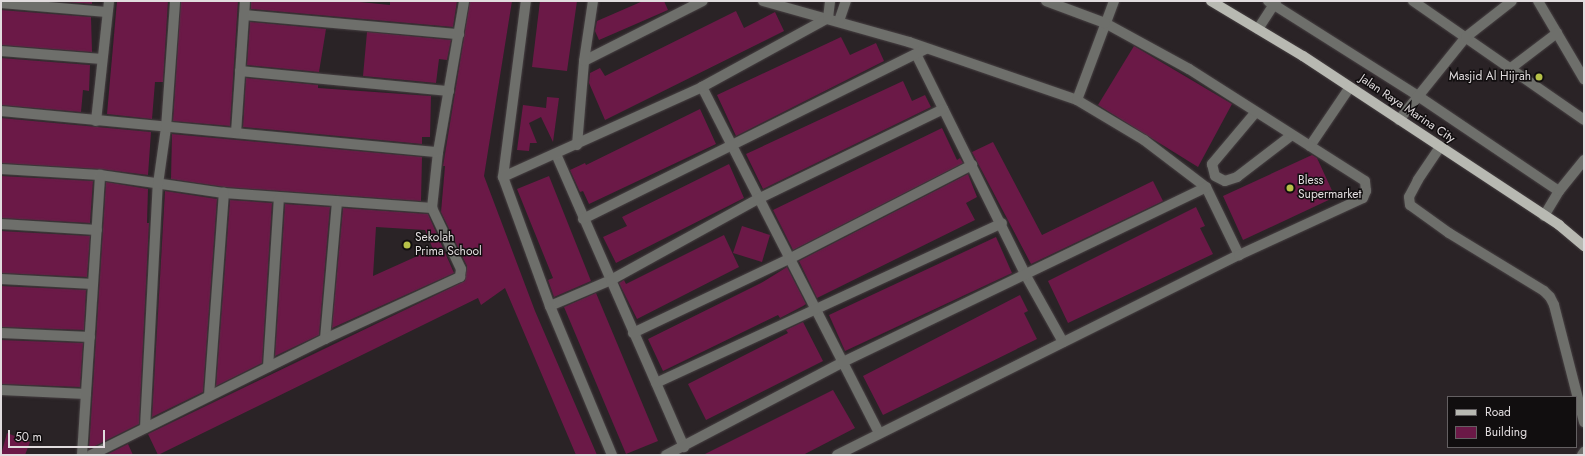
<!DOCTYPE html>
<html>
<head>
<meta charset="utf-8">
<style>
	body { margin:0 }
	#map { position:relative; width:1585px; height:456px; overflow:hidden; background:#2a2326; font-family:Jost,sans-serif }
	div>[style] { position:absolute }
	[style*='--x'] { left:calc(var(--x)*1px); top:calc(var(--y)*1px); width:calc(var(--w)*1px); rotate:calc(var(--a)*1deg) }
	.building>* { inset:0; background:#6b1947 }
	.roads { filter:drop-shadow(0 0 1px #474143) drop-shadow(0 0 1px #474143) }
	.minor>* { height:10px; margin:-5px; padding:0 5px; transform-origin:5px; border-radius:5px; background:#6e6f6b }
	.major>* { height:10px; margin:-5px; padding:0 5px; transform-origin:5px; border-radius:5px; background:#b8b9b2 }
	.dots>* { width:11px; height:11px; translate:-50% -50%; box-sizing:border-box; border:2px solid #110e0f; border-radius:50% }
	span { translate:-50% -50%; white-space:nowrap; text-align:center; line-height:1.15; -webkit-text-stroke:3px #110e0f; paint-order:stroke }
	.poi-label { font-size:12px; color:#e1dcde }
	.right { translate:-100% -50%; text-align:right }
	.left { translate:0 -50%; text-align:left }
	.street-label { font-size:12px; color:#e1dcde }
	.frame { position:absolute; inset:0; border:2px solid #e1dcde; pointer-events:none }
	.legend { position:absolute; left:1447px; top:396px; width:130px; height:52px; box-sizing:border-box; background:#110e0f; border:1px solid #646062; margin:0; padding:5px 7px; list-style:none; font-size:12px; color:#e1dcde }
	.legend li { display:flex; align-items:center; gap:8px; height:20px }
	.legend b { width:20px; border:1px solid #646062 }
	.scale { position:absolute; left:8px; top:430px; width:97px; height:18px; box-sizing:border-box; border:2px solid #e1dcde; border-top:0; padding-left:5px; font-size:12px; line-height:14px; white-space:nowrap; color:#e1dcde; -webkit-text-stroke:3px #110e0f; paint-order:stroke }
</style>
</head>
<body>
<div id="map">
	<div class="building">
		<i style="clip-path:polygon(54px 1px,92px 1px,92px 4px)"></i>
		<i style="clip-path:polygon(117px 1px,168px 1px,163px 82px,155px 82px,152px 119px,107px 114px)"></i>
		<i style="clip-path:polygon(181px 1px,238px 1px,230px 126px,173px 121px)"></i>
		<i style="clip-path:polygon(251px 1px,349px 1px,390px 5px,390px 1px,457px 1px,453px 27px,251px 9px)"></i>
		<i style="clip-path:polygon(470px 1px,512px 1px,484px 176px,535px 311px,597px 455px,576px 455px,505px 288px,481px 305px,478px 298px,158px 455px,148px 434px,465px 281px,467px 266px,441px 212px,445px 166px,443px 166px)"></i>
		<i style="clip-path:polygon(540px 1px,577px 1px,567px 71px,532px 67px)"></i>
		<i style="clip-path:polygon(643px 1px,664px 1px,668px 10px,599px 40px,595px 31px,597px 21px)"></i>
		<i style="clip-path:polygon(1px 10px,91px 17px,92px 52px,1px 45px)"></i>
		<i style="clip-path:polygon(736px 11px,744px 28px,775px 12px,784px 31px,605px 120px,589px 83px,590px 73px,600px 68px,605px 76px)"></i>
		<i style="clip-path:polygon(250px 22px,326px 29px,319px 72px,247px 65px)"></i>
		<i style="clip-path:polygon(367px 32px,451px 40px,447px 60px,439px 59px,436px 83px,363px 76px)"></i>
		<i style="clip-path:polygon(841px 37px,850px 55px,876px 43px,884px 61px,736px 136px,717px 95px)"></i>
		<i style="clip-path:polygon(1134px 46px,1232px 104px,1198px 167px,1098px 105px)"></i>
		<i style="clip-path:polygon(1px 58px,90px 65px,89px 91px,83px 90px,81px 112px,1px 105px)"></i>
		<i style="clip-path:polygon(246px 78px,318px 85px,318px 88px,431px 96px,430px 137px,422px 137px,422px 144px,243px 127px)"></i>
		<i style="clip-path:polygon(903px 81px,912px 101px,925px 95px,931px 107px,763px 189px,746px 154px)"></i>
		<i style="clip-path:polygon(547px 97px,559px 98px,553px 142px,541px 117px,529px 123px,537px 143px,530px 143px,529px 151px,517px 150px,523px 105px,546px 108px)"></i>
		<i style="clip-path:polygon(700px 109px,716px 144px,589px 204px,583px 191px,580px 192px,570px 170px,585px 163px,586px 165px)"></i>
		<i style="clip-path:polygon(1px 118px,151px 132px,148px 175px,100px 169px,1px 163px)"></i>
		<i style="clip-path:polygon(942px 128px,957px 160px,960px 158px,963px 163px,793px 250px,773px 210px)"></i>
		<i style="clip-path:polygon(172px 134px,422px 157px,421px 201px,225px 187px,171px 179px)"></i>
		<i style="clip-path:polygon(993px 142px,1042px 235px,1153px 181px,1163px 201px,1031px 264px,972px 152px)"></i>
		<i style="clip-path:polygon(1312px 155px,1317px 158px,1335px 197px,1243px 240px,1223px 196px)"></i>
		<i style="clip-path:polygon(729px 164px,744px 198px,616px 263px,603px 237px,627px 226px,622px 217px)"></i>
		<i style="clip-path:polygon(968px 174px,977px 197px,966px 203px,975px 220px,817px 298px,799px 261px)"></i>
		<i style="clip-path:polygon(1px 176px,93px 181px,90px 223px,1px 218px)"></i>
		<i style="clip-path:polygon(549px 176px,591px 281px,554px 297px,548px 280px,553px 278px,517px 189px)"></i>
		<i style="clip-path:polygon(106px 182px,148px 189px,147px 223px,149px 223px,139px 424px,89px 449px)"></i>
		<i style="clip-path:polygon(165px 191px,217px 199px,203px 392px,152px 417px)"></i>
		<i style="clip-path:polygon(230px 200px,272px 203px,262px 363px,216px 386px)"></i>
		<i style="clip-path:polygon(285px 204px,330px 207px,319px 335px,275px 356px)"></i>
		<i style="clip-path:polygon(1196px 207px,1205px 226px,1200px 228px,1213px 254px,1068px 323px,1048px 281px)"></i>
		<i style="clip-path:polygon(evenodd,343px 208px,428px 214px,454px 273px,332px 328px,343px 208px,376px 227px,425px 230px,433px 249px,373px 276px,376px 227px)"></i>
		<i style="clip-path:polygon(742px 226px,770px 235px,762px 262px,733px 253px)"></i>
		<i style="clip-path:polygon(1px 231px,90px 236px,87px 277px,1px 273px)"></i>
		<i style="clip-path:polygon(724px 235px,739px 267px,637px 319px,619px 283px,624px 280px,626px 284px)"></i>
		<i style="clip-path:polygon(996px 237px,1012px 273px,845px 351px,829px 315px)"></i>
		<i style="clip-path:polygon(787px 267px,806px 304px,803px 306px,780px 318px,778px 315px,663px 371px,648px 339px,761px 283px)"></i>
		<i style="clip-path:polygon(1px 286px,86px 290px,84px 330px,1px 327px)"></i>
		<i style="clip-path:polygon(596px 293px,658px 441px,626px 454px,564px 307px)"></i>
		<i style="clip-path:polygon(1020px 295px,1028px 311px,1024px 313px,1037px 339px,883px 415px,863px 376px)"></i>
		<i style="clip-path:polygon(803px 322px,823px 361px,706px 420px,688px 384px,788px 333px,786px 330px)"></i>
		<i style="clip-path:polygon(1px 340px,83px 343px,80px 387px,1px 384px)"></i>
		<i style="clip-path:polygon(833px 390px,855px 428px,803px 455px,703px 455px)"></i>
		<i style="clip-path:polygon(7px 433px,30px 442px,25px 455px,1px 455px)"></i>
		<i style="clip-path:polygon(128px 444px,133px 455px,106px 455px)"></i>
	</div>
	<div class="roads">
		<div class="minor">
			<i style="--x:763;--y:1;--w:152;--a:15.7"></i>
			<i style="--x:909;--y:42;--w:178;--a:19"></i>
			<i style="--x:1077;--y:100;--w:78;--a:30.8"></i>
			<i style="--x:1144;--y:140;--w:78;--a:37.2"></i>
			<i style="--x:1206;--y:187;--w:76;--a:64.1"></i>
			<i style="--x:1268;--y:1;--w:178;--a:32.3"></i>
			<i style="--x:1418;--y:96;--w:170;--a:34"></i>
			<i style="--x:1413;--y:1;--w:208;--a:34.8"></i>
			<i style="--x:1538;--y:1;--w:91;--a:59.5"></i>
			<i style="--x:1;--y:3;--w:106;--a:4.9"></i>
			<i style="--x:244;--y:15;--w:216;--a:5.1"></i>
			<i style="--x:839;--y:21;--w:21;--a:-71"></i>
			<i style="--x:1258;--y:29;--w:33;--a:-57"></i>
			<i style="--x:1;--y:51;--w:101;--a:4.5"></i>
			<i style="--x:917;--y:56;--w:243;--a:63.6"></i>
			<i style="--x:1025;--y:274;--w:78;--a:60.8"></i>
			<i style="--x:584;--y:61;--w:133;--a:-26.8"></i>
			<i style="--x:1511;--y:68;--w:58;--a:-37.3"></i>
			<i style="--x:240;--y:71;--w:210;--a:5.5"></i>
			<i style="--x:702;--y:87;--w:389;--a:62.9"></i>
			<i style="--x:1077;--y:100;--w:106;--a:-69.5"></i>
			<i style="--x:1;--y:111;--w:439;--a:5.4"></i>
			<i style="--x:1255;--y:113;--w:67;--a:130.1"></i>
			<i style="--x:1212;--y:164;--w:12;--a:76"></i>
			<i style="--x:1215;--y:176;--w:11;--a:27"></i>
			<i style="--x:1225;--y:181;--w:13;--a:-18"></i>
			<i style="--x:1237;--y:177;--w:69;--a:-37.4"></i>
			<i style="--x:1399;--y:120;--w:107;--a:-51.1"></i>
			<i style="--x:1466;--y:37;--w:58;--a:-38"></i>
			<i style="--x:96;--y:121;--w:121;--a:-83.8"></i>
			<i style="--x:236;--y:133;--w:132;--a:-86.1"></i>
			<i style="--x:577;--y:145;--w:84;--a:-85.2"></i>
			<i style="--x:584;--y:61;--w:61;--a:-81.5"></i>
			<i style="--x:1310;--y:146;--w:71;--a:-55.9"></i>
			<i style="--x:1440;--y:147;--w:40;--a:124"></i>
			<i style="--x:1418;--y:180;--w:19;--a:118"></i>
			<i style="--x:1409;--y:197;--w:8;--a:83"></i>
			<i style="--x:1410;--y:205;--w:48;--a:35.7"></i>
			<i style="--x:1449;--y:233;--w:111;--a:31.4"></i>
			<i style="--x:1544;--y:291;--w:8;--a:45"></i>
			<i style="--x:1550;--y:297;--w:9;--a:63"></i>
			<i style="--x:1554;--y:305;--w:121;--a:75.6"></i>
			<i style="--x:556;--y:154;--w:320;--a:66.4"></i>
			<i style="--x:1;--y:169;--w:99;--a:3.5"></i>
			<i style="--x:100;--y:175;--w:125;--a:8.3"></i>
			<i style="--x:224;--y:193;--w:209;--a:4.1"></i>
			<i style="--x:503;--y:177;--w:177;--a:-82.6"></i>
			<i style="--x:1544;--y:216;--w:29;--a:-59"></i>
			<i style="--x:1559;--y:191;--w:40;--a:-51"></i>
			<i style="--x:583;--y:219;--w:383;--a:-26.4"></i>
			<i style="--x:1;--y:224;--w:96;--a:3.6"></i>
			<i style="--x:1;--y:279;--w:92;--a:3.1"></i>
			<i style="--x:550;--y:306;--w:66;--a:-23.1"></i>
			<i style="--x:611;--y:280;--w:168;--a:-28.9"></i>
			<i style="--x:758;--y:199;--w:206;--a:-25.9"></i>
			<i style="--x:1;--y:333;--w:89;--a:2.6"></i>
			<i style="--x:633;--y:333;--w:173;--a:-25.4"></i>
			<i style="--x:789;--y:259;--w:206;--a:-27.2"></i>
			<i style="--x:325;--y:339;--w:138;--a:-85"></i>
			<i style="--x:268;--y:367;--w:169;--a:-86.3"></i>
			<i style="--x:656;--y:383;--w:381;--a:-24.8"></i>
			<i style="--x:1;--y:390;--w:85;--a:2.7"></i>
			<i style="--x:209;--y:396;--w:204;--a:-85.8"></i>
			<i style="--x:145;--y:428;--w:244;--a:-87"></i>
			<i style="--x:158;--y:184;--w:57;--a:-81.9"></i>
			<i style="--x:166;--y:128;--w:127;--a:-85.9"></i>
			<i style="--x:82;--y:455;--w:281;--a:-86.3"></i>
			<i style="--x:91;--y:455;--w:261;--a:-26.4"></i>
			<i style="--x:325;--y:339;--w:149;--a:-24.7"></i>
			<i style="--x:460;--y:277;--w:8;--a:-83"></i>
			<i style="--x:461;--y:269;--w:68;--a:-115.4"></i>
			<i style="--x:432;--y:208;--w:56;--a:-83.9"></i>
			<i style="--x:438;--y:152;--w:153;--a:-80.2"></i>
			<i style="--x:612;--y:455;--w:161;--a:-112.6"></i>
			<i style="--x:550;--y:306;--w:137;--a:-110"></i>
			<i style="--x:503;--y:177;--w:218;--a:-24.3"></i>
			<i style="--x:702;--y:87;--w:144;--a:-28.7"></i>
			<i style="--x:828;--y:18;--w:17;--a:-83"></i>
			<i style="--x:666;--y:455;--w:200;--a:-27.7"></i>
			<i style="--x:843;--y:362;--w:403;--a:-25.7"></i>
			<i style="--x:837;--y:455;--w:449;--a:-26.5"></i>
			<i style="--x:1239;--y:255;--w:136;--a:-24.7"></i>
			<i style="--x:1363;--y:198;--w:8;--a:-67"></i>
			<i style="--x:1366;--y:191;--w:10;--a:-96"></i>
			<i style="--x:1365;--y:181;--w:209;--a:-147.5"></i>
			<i style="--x:1189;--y:69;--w:96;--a:-151.3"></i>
			<i style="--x:1105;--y:23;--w:63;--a:-159.6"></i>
			<i style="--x:1582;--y:455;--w:4;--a:-56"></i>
		</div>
		<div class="major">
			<i style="--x:1211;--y:1;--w:107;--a:30.9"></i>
			<i style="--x:1303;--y:56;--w:307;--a:33.4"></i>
			<i style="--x:1559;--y:225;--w:33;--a:40"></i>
		</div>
	</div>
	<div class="dots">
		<i style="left:1539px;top:77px;background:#b6c148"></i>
		<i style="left:1290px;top:188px;background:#b6c148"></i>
		<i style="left:407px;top:245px;background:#b6c148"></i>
	</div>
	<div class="poi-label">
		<span class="right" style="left:1531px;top:77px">Masjid Al Hijrah</span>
		<span class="left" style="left:1298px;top:188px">Bless<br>Supermarket</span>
		<span class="left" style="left:415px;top:245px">Sekolah<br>Prima School</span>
	</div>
	<div class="street-label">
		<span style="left:1407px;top:109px;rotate:34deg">Jalan Raya Marina City</span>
	</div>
	<div class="frame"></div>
	<ul class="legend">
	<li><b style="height:5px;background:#b8b9b2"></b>Road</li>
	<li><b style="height:11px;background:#6b1947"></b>Building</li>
	</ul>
	<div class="scale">50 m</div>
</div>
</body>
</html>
